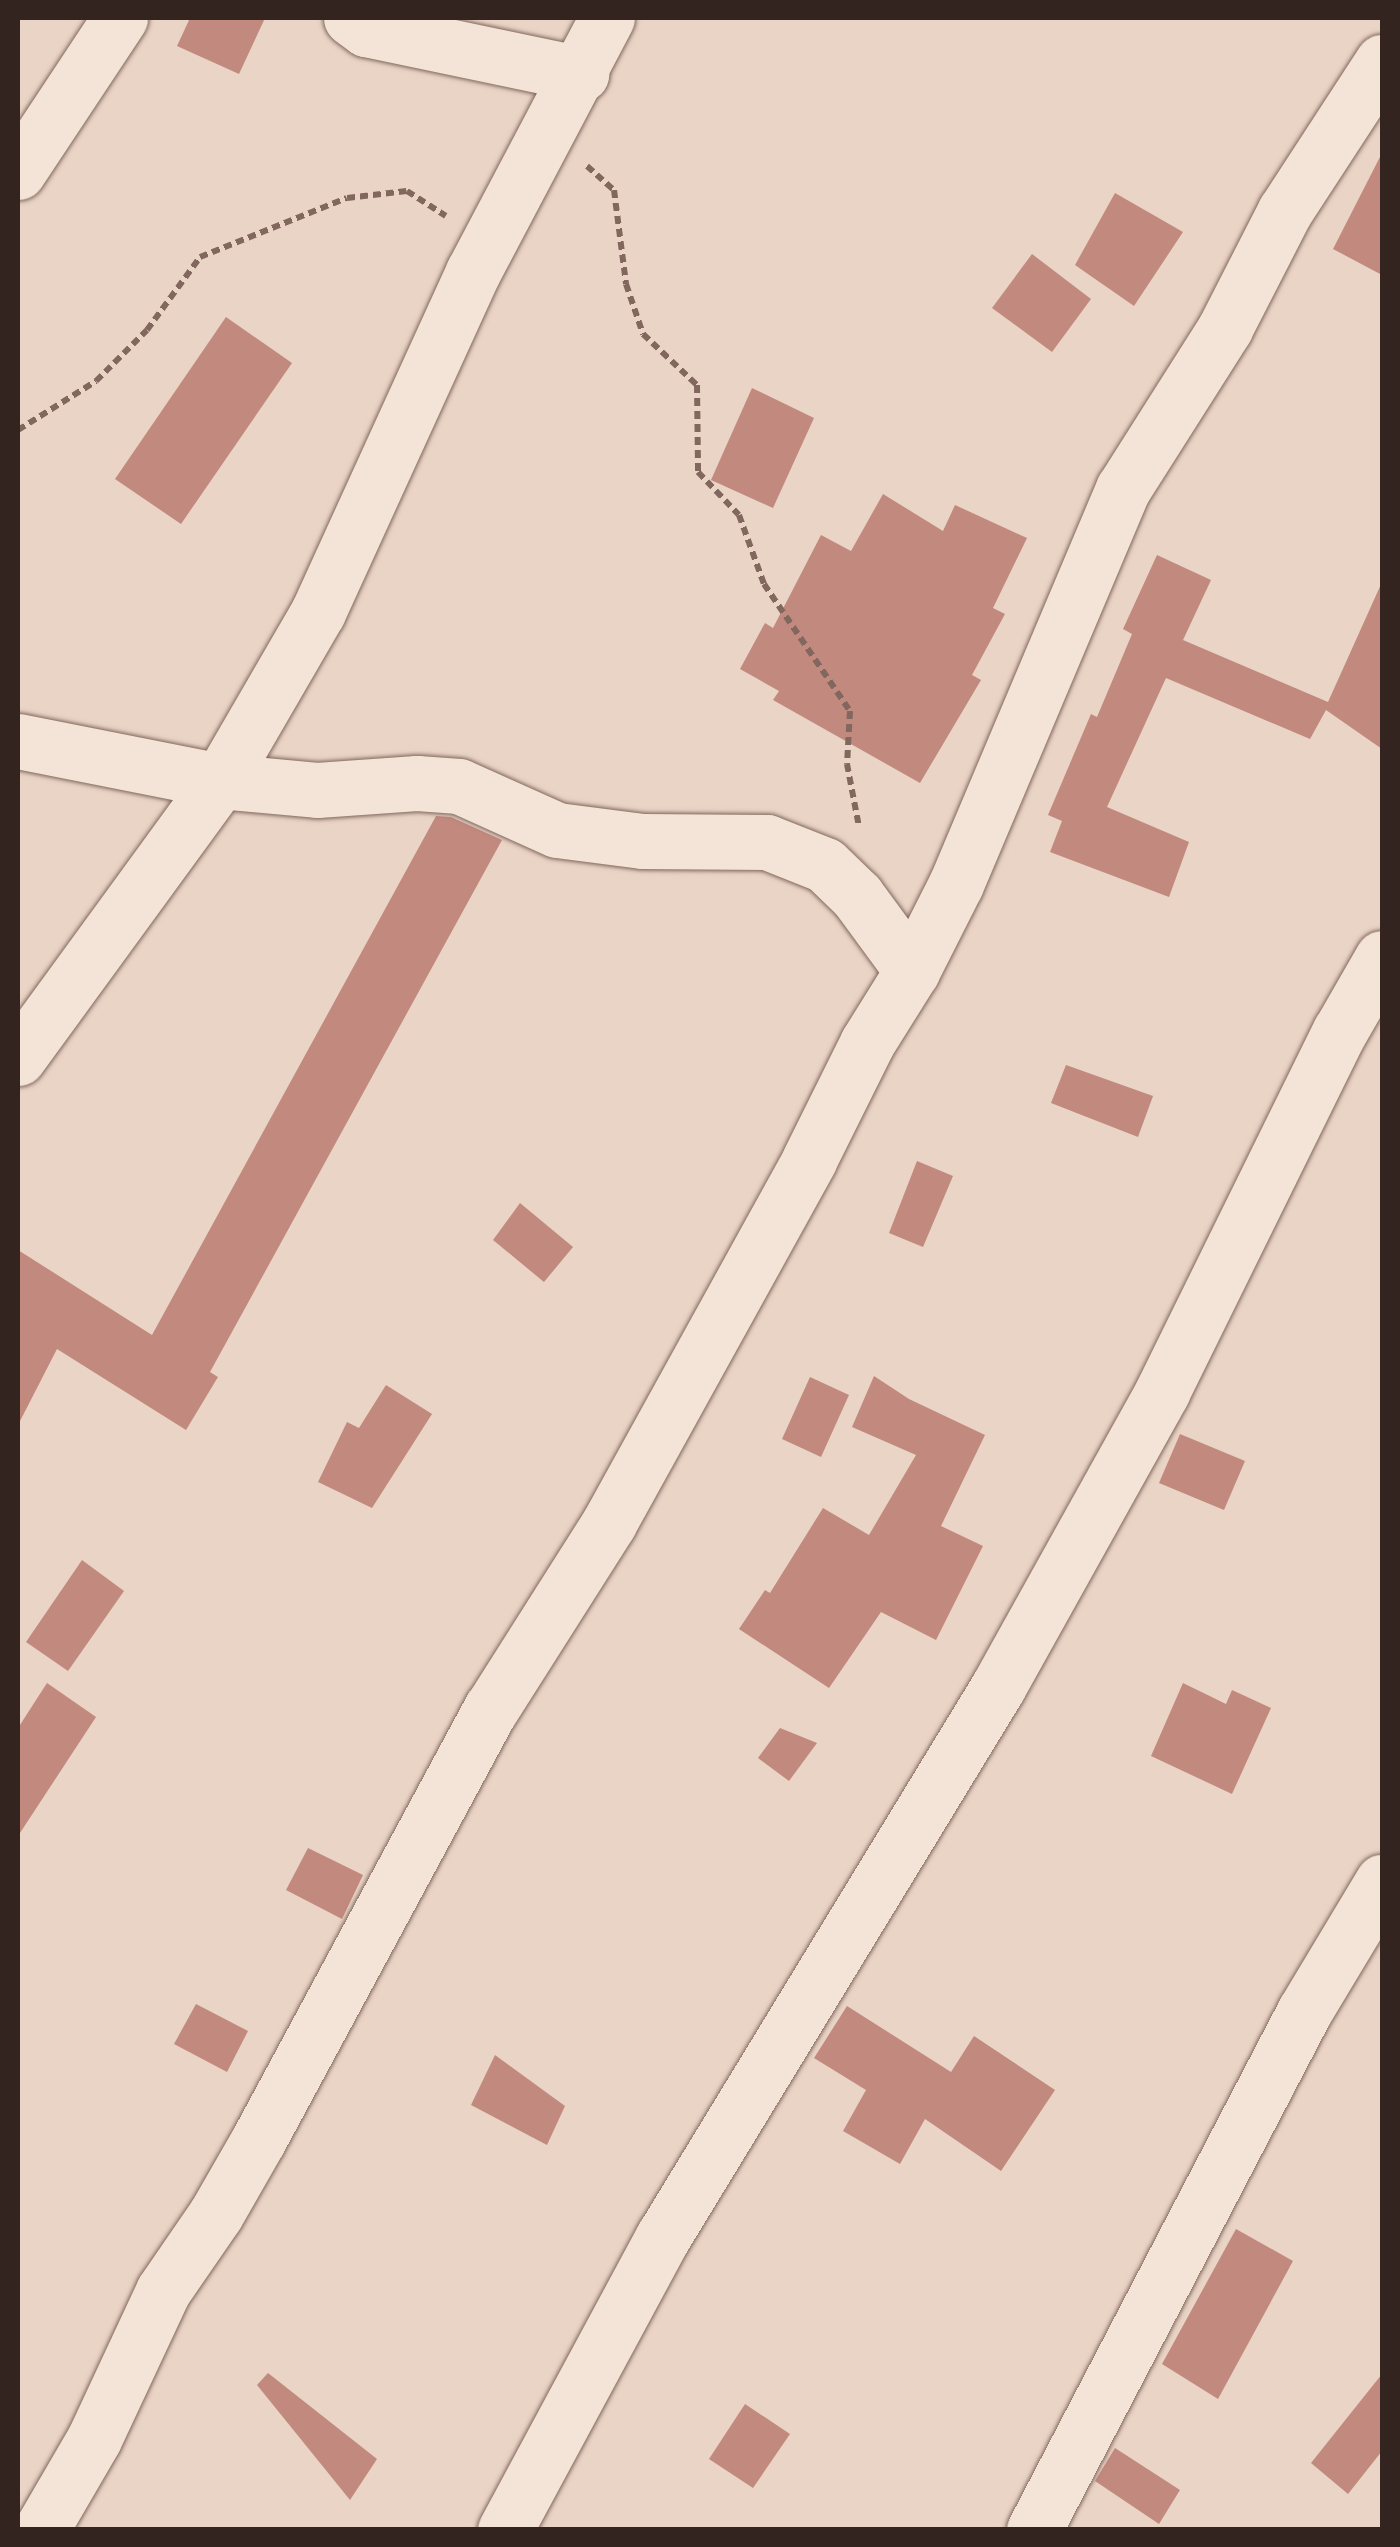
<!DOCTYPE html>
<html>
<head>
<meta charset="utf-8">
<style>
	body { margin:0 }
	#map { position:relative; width:1400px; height:2547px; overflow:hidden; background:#e9d4c5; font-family:"Libre Baskerville",serif }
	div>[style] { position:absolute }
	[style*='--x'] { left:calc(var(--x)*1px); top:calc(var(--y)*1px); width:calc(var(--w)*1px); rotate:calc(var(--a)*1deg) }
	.building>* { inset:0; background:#c2897f }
	.path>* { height:6px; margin-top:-3px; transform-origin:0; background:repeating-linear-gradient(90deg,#81675d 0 8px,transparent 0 13px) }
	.roads { filter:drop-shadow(0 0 2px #81675d) drop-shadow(0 0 2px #81675d) }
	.street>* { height:55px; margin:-27.5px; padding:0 27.5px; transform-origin:27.5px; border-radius:27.5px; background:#f4e4d7 }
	span { translate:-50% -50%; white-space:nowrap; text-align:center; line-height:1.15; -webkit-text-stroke:9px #f1e1d3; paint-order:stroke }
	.frame { position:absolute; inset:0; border:20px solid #33241f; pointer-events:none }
</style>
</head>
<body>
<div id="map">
	<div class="building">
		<i style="clip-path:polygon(190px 18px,265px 18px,239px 74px,177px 46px)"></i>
		<i style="clip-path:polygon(1382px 153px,1382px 275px,1333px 249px)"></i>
		<i style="clip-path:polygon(1115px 193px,1183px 232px,1134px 306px,1075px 265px)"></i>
		<i style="clip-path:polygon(1032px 254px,1091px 299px,1052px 352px,992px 308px)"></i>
		<i style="clip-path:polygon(226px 317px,292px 363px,181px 524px,115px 479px)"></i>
		<i style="clip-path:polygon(752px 388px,814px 418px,773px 508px,711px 480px)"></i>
		<i style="clip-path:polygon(883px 494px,943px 531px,955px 505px,1027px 538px,993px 608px,1005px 614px,972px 675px,981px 680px,920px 783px,773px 700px,779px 691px,740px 669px,765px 623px,773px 628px,821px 535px,851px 551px)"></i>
		<i style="clip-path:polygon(1157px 555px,1211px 580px,1183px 640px,1328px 702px,1382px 582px,1382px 749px,1326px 710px,1310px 739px,1166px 678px,1107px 807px,1189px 842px,1169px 897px,1050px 852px,1062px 821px,1048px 815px,1091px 714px,1097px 717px,1132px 634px,1123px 629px)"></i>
		<i style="clip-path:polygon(436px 816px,451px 817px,502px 840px,210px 1372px,218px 1377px,186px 1430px,57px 1349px,18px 1425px,18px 1250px,152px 1335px)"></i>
		<i style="clip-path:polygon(1066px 1065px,1153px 1096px,1138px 1137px,1051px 1103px)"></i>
		<i style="clip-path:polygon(917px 1161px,953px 1176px,923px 1247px,889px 1233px)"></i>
		<i style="clip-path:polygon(520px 1203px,573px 1247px,544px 1282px,493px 1240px)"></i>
		<i style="clip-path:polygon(874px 1376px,909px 1399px,985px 1435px,941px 1526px,983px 1546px,936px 1640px,881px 1612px,829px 1688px,739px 1629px,765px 1590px,770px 1593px,823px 1508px,869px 1535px,916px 1455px,852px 1427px)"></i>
		<i style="clip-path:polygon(810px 1377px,849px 1395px,821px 1457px,782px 1439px)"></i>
		<i style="clip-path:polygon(386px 1385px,432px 1414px,372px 1508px,318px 1482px,347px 1422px,359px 1428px)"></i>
		<i style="clip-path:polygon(1180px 1434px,1245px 1461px,1224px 1510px,1159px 1483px)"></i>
		<i style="clip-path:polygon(82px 1560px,124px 1591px,68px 1671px,26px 1642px)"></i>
		<i style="clip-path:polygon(47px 1683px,96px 1717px,18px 1836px,18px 1728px)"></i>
		<i style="clip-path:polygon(1183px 1683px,1226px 1704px,1232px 1690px,1271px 1708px,1232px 1794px,1151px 1756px)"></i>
		<i style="clip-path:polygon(780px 1728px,817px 1743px,789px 1781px,758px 1758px)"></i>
		<i style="clip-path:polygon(308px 1848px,363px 1875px,342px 1919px,286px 1890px)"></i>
		<i style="clip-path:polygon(196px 2004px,248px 2031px,227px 2072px,174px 2044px)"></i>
		<i style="clip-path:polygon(847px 2006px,951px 2072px,974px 2036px,1055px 2090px,1001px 2171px,925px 2119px,900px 2164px,843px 2131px,866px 2090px,814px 2058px)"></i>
		<i style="clip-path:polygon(495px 2055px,565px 2106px,547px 2145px,471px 2105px)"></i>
		<i style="clip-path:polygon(1236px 2229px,1293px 2261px,1218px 2399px,1162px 2364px)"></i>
		<i style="clip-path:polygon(268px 2373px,377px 2459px,350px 2500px,257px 2385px)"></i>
		<i style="clip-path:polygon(1382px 2374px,1382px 2451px,1348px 2494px,1311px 2463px)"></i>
		<i style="clip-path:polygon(745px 2404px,790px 2434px,753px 2488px,709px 2459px)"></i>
		<i style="clip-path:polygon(1115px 2448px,1180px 2490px,1159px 2524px,1095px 2481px)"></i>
	</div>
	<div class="path">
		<i style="--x:587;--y:166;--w:36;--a:42"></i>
		<i style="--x:614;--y:190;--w:95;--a:82.7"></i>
		<i style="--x:626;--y:284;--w:53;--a:71.2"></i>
		<i style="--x:643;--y:334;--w:74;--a:43.4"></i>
		<i style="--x:697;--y:385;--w:87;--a:89.3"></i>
		<i style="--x:698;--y:472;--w:59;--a:46.4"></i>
		<i style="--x:739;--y:515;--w:73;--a:70.1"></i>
		<i style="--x:764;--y:584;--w:153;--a:55.9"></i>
		<i style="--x:850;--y:711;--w:53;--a:93.2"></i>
		<i style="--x:847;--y:764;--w:64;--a:79.2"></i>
		<i style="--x:18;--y:430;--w:92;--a:-32.1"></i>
		<i style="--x:96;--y:381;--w:72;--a:-45"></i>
		<i style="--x:147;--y:330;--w:90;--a:-54"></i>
		<i style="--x:200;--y:257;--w:158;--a:-21.9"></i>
		<i style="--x:347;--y:198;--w:60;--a:-6.7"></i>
		<i style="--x:407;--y:191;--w:46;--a:32.7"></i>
	</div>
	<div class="roads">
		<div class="street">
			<i style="--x:351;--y:18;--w:19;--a:36"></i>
			<i style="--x:366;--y:29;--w:220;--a:11.8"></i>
			<i style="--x:18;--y:172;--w:185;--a:-56.5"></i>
			<i style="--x:18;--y:741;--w:206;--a:11.2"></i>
			<i style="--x:220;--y:781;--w:97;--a:5.3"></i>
			<i style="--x:317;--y:790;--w:100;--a:-4"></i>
			<i style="--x:417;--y:783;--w:42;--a:4.1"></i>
			<i style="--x:459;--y:786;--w:107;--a:24.2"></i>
			<i style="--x:557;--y:830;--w:86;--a:7.4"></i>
			<i style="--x:642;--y:841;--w:125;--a:0.5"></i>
			<i style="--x:767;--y:842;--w:62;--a:21.6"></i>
			<i style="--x:825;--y:865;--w:45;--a:44.1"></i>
			<i style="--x:857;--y:896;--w:93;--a:53.7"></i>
			<i style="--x:18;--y:1058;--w:343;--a:-53.9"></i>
			<i style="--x:220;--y:781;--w:195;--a:-59.9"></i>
			<i style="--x:318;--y:612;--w:374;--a:-65.5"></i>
			<i style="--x:473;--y:272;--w:287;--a:-62.2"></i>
			<i style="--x:41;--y:2530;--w:105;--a:-59.8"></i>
			<i style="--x:94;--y:2439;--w:163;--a:-65"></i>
			<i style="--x:163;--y:2291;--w:93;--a:-55.5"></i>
			<i style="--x:216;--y:2214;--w:86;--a:-60.2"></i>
			<i style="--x:259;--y:2139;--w:489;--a:-61.7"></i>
			<i style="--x:491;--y:1709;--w:220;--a:-57.6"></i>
			<i style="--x:609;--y:1523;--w:414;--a:-61.1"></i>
			<i style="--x:809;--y:1160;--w:131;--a:-63.6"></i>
			<i style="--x:867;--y:1043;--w:85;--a:-58"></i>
			<i style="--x:912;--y:971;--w:97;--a:-63.2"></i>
			<i style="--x:956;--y:884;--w:429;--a:-67.1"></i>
			<i style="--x:1123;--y:489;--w:191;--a:-57.6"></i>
			<i style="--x:1225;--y:328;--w:131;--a:-62.9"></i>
			<i style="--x:1285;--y:211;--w:178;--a:-56.9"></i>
			<i style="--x:505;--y:2530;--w:333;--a:-61.7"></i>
			<i style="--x:663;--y:2237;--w:644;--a:-58.65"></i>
			<i style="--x:998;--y:1687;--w:338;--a:-60.9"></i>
			<i style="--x:1162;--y:1392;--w:402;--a:-63.8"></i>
			<i style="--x:1340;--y:1031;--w:84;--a:-60.1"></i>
			<i style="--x:1034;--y:2530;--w:584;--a:-62.47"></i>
			<i style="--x:1304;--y:2012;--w:152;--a:-59"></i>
		</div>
	</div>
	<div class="frame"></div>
</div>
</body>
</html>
